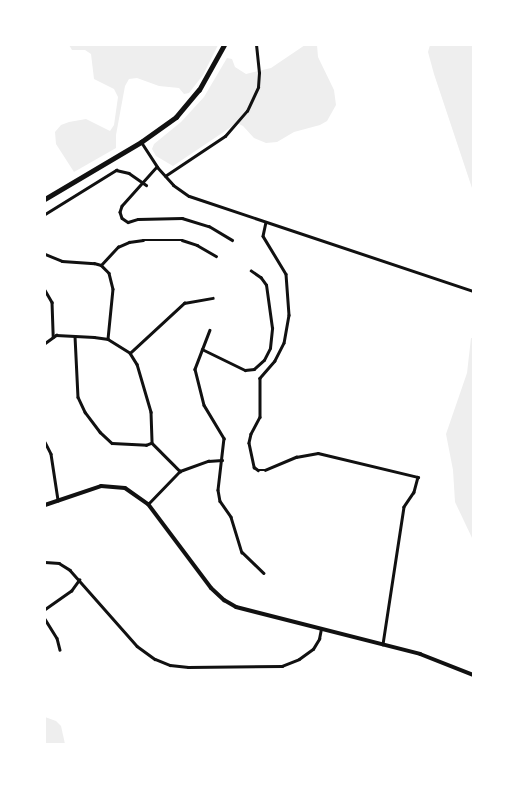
<!DOCTYPE html>
<html>
<head>
<meta charset="utf-8">
<style>
	body { margin:0 }
	#map { position:relative; width:518px; height:789px; overflow:hidden; background:#fff; font-family:Merriweather,serif }
	div>[style] { position:absolute }
	[style*='--x'] { left:calc(var(--x)*1px); top:calc(var(--y)*1px); width:calc(var(--w)*1px); rotate:calc(var(--a)*1deg) }
	.green>* { inset:0; background:#eee }
	.minor>* { height:2.5px; margin:-1.25px; padding:0 1.25px; transform-origin:1.25px; border-radius:1.25px; background:#111 }
	.tertiary>* { height:3px; margin:-1.5px; padding:0 1.5px; transform-origin:1.5px; border-radius:1.5px; background:#111 }
	.secondary>* { height:4px; margin:-2px; padding:0 2px; transform-origin:2px; border-radius:2px; background:#111 }
	.primary>* { height:4.5px; margin:-2.25px; padding:0 2.25px; transform-origin:2.25px; border-radius:2.25px; background:#111 }
	span { translate:-50% -50%; white-space:nowrap; text-align:center; line-height:1.15; -webkit-text-stroke:5px #fff; paint-order:stroke }
	.frame { position:absolute; inset:0; border:46px solid #fff; pointer-events:none }
</style>
</head>
<body>
<div id="map">
	<div class="green">
		<i style="clip-path:polygon(69px 45px,218px 45px,203px 75px,189px 93px,184px 94px,179px 88px,159px 86px,137px 78px,129px 79px,125px 86px,116px 135px,116px 148px,74px 172px,56px 144px,55px 132px,61px 125px,69px 122px,86px 119px,110px 131px,114px 125px,118px 97px,114px 89px,94px 79px,91px 54px,85px 50px,72px 50px)"></i>
		<i style="clip-path:polygon(305px 45px,317px 45px,318px 57px,334px 90px,336px 105px,327px 121px,320px 125px,294px 132px,277px 142px,266px 143px,254px 138px,243px 126px,237px 123px,173px 166px,156px 156px,152px 149px,154px 144px,181px 122px,204px 97px,227px 58px,232px 59px,235px 67px,246px 74px,271px 68px)"></i>
		<i style="clip-path:polygon(430px 45px,473px 45px,472px 188px,434px 74px,428px 52px)"></i>
		<i style="clip-path:polygon(471px 338px,473px 338px,473px 540px,455px 502px,453px 470px,446px 434px,467px 373px)"></i>
		<i style="clip-path:polygon(45px 717px,56px 721px,61px 726px,65px 744px,45px 744px)"></i>
	</div>
	<div class="minor">
		<i style="--x:157;--y:167;--w:52;--a:131.9"></i>
		<i style="--x:122;--y:206;--w:6;--a:108"></i>
		<i style="--x:120;--y:212;--w:6;--a:72"></i>
		<i style="--x:122;--y:218;--w:7;--a:34"></i>
		<i style="--x:128;--y:222;--w:10;--a:-17"></i>
		<i style="--x:138;--y:219;--w:44;--a:-1.3"></i>
		<i style="--x:182;--y:218;--w:28;--a:17"></i>
		<i style="--x:209;--y:226;--w:27;--a:31"></i>
		<i style="--x:165;--y:176;--w:72;--a:-33.7"></i>
		<i style="--x:225;--y:136;--w:33;--a:-49"></i>
		<i style="--x:247;--y:111;--w:26;--a:-65"></i>
		<i style="--x:258;--y:87;--w:14;--a:-86"></i>
		<i style="--x:259;--y:73;--w:28;--a:-96"></i>
		<i style="--x:45;--y:214;--w:84;--a:-31.8"></i>
		<i style="--x:116;--y:170;--w:13;--a:13"></i>
		<i style="--x:129;--y:173;--w:21;--a:35"></i>
		<i style="--x:266;--y:222;--w:14;--a:102"></i>
		<i style="--x:263;--y:236;--w:44;--a:58.8"></i>
		<i style="--x:286;--y:274;--w:41;--a:85.8"></i>
		<i style="--x:289;--y:315;--w:28;--a:100"></i>
		<i style="--x:284;--y:343;--w:20;--a:117"></i>
		<i style="--x:275;--y:361;--w:23;--a:131"></i>
		<i style="--x:260;--y:378;--w:39;--a:90"></i>
		<i style="--x:260;--y:417;--w:19;--a:118"></i>
		<i style="--x:251;--y:434;--w:9;--a:103"></i>
		<i style="--x:249;--y:443;--w:25;--a:78"></i>
		<i style="--x:254;--y:467;--w:5;--a:37"></i>
		<i style="--x:258;--y:470;--w:7;--a:0"></i>
		<i style="--x:265;--y:470;--w:34;--a:-23"></i>
		<i style="--x:296;--y:457;--w:22;--a:-10"></i>
		<i style="--x:318;--y:453;--w:103;--a:13.5"></i>
		<i style="--x:418;--y:477;--w:16;--a:105"></i>
		<i style="--x:414;--y:492;--w:18;--a:124"></i>
		<i style="--x:404;--y:507;--w:139;--a:98.7"></i>
		<i style="--x:45;--y:254;--w:18;--a:22"></i>
		<i style="--x:62;--y:261;--w:32;--a:4"></i>
		<i style="--x:94;--y:263;--w:7;--a:16"></i>
		<i style="--x:101;--y:265;--w:11;--a:45"></i>
		<i style="--x:109;--y:273;--w:16;--a:76"></i>
		<i style="--x:113;--y:289;--w:50;--a:95.7"></i>
		<i style="--x:101;--y:265;--w:25;--a:-47"></i>
		<i style="--x:118;--y:247;--w:12;--a:-24"></i>
		<i style="--x:129;--y:242;--w:14;--a:-8"></i>
		<i style="--x:143;--y:240;--w:39;--a:0"></i>
		<i style="--x:182;--y:240;--w:16;--a:18"></i>
		<i style="--x:197;--y:245;--w:22;--a:30"></i>
		<i style="--x:45;--y:290;--w:14;--a:60"></i>
		<i style="--x:52;--y:302;--w:35;--a:88"></i>
		<i style="--x:210;--y:330;--w:42;--a:111"></i>
		<i style="--x:195;--y:369;--w:37;--a:76"></i>
		<i style="--x:204;--y:405;--w:39;--a:59"></i>
		<i style="--x:224;--y:438;--w:52;--a:96.6"></i>
		<i style="--x:218;--y:490;--w:11;--a:80"></i>
		<i style="--x:220;--y:501;--w:19;--a:55"></i>
		<i style="--x:231;--y:517;--w:37;--a:73"></i>
		<i style="--x:242;--y:552;--w:30;--a:44"></i>
		<i style="--x:75;--y:336;--w:61;--a:87.2"></i>
		<i style="--x:78;--y:397;--w:17;--a:65"></i>
		<i style="--x:85;--y:412;--w:25;--a:53"></i>
		<i style="--x:100;--y:432;--w:16;--a:43"></i>
		<i style="--x:112;--y:443;--w:34;--a:3"></i>
		<i style="--x:146;--y:445;--w:5;--a:-22"></i>
		<i style="--x:45;--y:343;--w:14;--a:-36"></i>
		<i style="--x:56;--y:335;--w:38;--a:3"></i>
		<i style="--x:94;--y:337;--w:14;--a:8"></i>
		<i style="--x:108;--y:339;--w:26;--a:32"></i>
		<i style="--x:130;--y:353;--w:13;--a:58"></i>
		<i style="--x:137;--y:364;--w:50;--a:73.7"></i>
		<i style="--x:151;--y:412;--w:31;--a:88"></i>
		<i style="--x:152;--y:443;--w:40;--a:45"></i>
		<i style="--x:202;--y:349;--w:48;--a:26"></i>
		<i style="--x:245;--y:370;--w:9;--a:-6"></i>
		<i style="--x:254;--y:369;--w:13;--a:-42"></i>
		<i style="--x:264;--y:360;--w:13;--a:-63"></i>
		<i style="--x:270;--y:348;--w:20;--a:-84"></i>
		<i style="--x:272;--y:328;--w:43;--a:-97.9"></i>
		<i style="--x:266;--y:285;--w:9;--a:-126"></i>
		<i style="--x:261;--y:278;--w:12;--a:-145"></i>
		<i style="--x:130;--y:353;--w:74;--a:-42.8"></i>
		<i style="--x:184;--y:303;--w:29;--a:-10"></i>
		<i style="--x:45;--y:442;--w:13;--a:63"></i>
		<i style="--x:51;--y:454;--w:47;--a:81.3"></i>
		<i style="--x:148;--y:504;--w:46;--a:-45.9"></i>
		<i style="--x:180;--y:471;--w:30;--a:-20"></i>
		<i style="--x:208;--y:461;--w:14;--a:-4"></i>
		<i style="--x:45;--y:562;--w:14;--a:4"></i>
		<i style="--x:59;--y:563;--w:13;--a:32"></i>
		<i style="--x:70;--y:570;--w:101;--a:48.6"></i>
		<i style="--x:137;--y:646;--w:22;--a:36"></i>
		<i style="--x:155;--y:659;--w:16;--a:22"></i>
		<i style="--x:170;--y:665;--w:18;--a:6"></i>
		<i style="--x:188;--y:667;--w:94;--a:-0.6"></i>
		<i style="--x:282;--y:666;--w:18;--a:-22"></i>
		<i style="--x:299;--y:659;--w:17;--a:-36"></i>
		<i style="--x:313;--y:649;--w:12;--a:-59"></i>
		<i style="--x:319;--y:639;--w:10;--a:-79"></i>
		<i style="--x:45;--y:609;--w:32;--a:-35"></i>
		<i style="--x:71;--y:591;--w:14;--a:-54"></i>
		<i style="--x:45;--y:619;--w:22;--a:58"></i>
		<i style="--x:57;--y:638;--w:12;--a:76"></i>
	</div>
	<div class="tertiary">
		<i style="--x:141;--y:142;--w:30;--a:57"></i>
		<i style="--x:157;--y:167;--w:24;--a:48"></i>
		<i style="--x:173;--y:185;--w:19;--a:35"></i>
		<i style="--x:189;--y:196;--w:299;--a:18.5"></i>
	</div>
	<div class="secondary">
		<i style="--x:45;--y:505;--w:59;--a:-18.7"></i>
		<i style="--x:101;--y:486;--w:24;--a:5"></i>
		<i style="--x:125;--y:488;--w:28;--a:35"></i>
		<i style="--x:148;--y:504;--w:105;--a:53.1"></i>
		<i style="--x:211;--y:588;--w:18;--a:43"></i>
		<i style="--x:224;--y:600;--w:14;--a:30"></i>
		<i style="--x:236;--y:607;--w:190;--a:14.3"></i>
		<i style="--x:420;--y:654;--w:57;--a:21.6"></i>
	</div>
	<div class="primary">
		<i style="--x:45;--y:199;--w:112;--a:-30.7"></i>
		<i style="--x:141;--y:142;--w:43;--a:-35.5"></i>
		<i style="--x:176;--y:117;--w:35;--a:-50"></i>
		<i style="--x:199;--y:90;--w:51;--a:-60.9"></i>
	</div>
	<div class="frame"></div>
</div>
</body>
</html>
